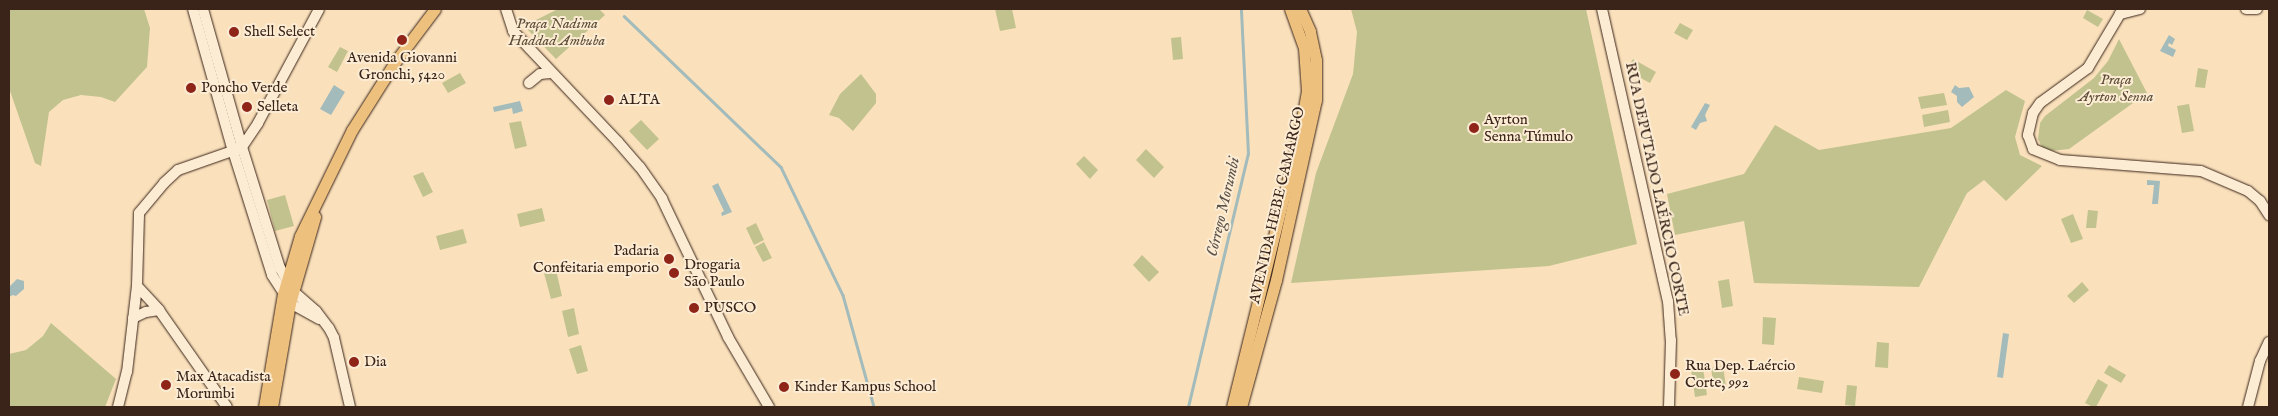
<!DOCTYPE html>
<html>
<head>
<meta charset="utf-8">
<style>
	body { margin:0 }
	#map { position:relative; width:2278px; height:416px; overflow:hidden; background:#fae1bc; font-family:"IM FELL English",serif }
	div>[style] { position:absolute }
	[style*='--x'] { left:calc(var(--x)*1px); top:calc(var(--y)*1px); width:calc(var(--w)*1px); rotate:calc(var(--a)*1deg) }
	.green>* { inset:0; background:#c1c28e }
	.water>* { inset:0; background:#a3bbbb }
	.stream>* { height:2.5px; margin:-1.25px; padding:0 1.25px; transform-origin:1.25px; border-radius:1.25px; background:#a3bbbb }
	.roads { filter:drop-shadow(0 0 1px #3a2318) drop-shadow(0 0 1px #3a2318) }
	.secondary>* { height:10px; margin:-5px; padding:0 5px; transform-origin:5px; border-radius:5px; background:#fcecd3 }
	.primary>* { height:11px; margin:-5.5px; padding:0 5.5px; transform-origin:5.5px; border-radius:5.5px; background:#edc07e }
	.dots>* { width:14px; height:14px; translate:-50% -50%; box-sizing:border-box; border:2px solid #fcecd3; border-radius:50% }
	span { translate:-50% -50%; white-space:nowrap; text-align:center; line-height:1.15; -webkit-text-stroke:4px #fcecd3; paint-order:stroke }
	.park-label { font-size:15px; color:#5c4b36; font-style:italic }
	.poi-label { font-size:15px; color:#3a2318 }
	.left { translate:0 -50%; text-align:left }
	.right { translate:-100% -50%; text-align:right }
	.street-label { font-size:15px; color:#3a2318 }
	.water-label { font-size:16px; color:#5a5149; font-style:italic }
	.frame { position:absolute; inset:0; border:10px solid #3a2318; pointer-events:none }
</style>
</head>
<body>
<div id="map">
	<div class="green">
		<i style="clip-path:polygon(9px 9px,144px 9px,150px 28px,147px 67px,115px 102px,101px 97px,81px 95px,63px 100px,49px 112px,41px 166px,35px 163px,9px 88px)"></i>
		<i style="clip-path:polygon(558px 9px,599px 9px,605px 15px,556px 59px,524px 26px)"></i>
		<i style="clip-path:polygon(995px 9px,1012px 9px,1016px 28px,1000px 31px)"></i>
		<i style="clip-path:polygon(1351px 9px,1586px 9px,1637px 244px,1549px 266px,1291px 283px,1316px 173px,1353px 74px,1357px 32px)"></i>
		<i style="clip-path:polygon(2087px 10px,2103px 19px,2098px 27px,2083px 18px)"></i>
		<i style="clip-path:polygon(1680px 23px,1693px 30px,1687px 40px,1674px 33px)"></i>
		<i style="clip-path:polygon(1181px 37px,1183px 59px,1173px 60px,1171px 38px)"></i>
		<i style="clip-path:polygon(2119px 39px,2147px 93px,2069px 149px,2050px 151px,2042px 147px,2038px 139px,2040px 123px,2045px 116px,2094px 78px,2108px 61px)"></i>
		<i style="clip-path:polygon(340px 47px,348px 51px,337px 72px,328px 67px)"></i>
		<i style="clip-path:polygon(1633px 59px,1656px 72px,1650px 83px,1626px 70px)"></i>
		<i style="clip-path:polygon(2198px 68px,2208px 70px,2205px 88px,2195px 87px)"></i>
		<i style="clip-path:polygon(460px 73px,466px 83px,448px 93px,442px 83px)"></i>
		<i style="clip-path:polygon(861px 74px,876px 94px,876px 103px,853px 131px,839px 118px,829px 115px,840px 94px)"></i>
		<i style="clip-path:polygon(2006px 90px,2025px 101px,2015px 137px,2020px 155px,2042px 166px,2006px 201px,1984px 180px,1967px 193px,1919px 287px,1754px 283px,1744px 221px,1675px 235px,1667px 194px,1744px 174px,1775px 125px,1819px 150px,1951px 128px)"></i>
		<i style="clip-path:polygon(1944px 93px,1947px 105px,1921px 109px,1918px 97px)"></i>
		<i style="clip-path:polygon(2189px 104px,2194px 131px,2182px 133px,2177px 106px)"></i>
		<i style="clip-path:polygon(1948px 110px,1950px 122px,1924px 127px,1922px 115px)"></i>
		<i style="clip-path:polygon(641px 120px,659px 139px,647px 150px,629px 131px)"></i>
		<i style="clip-path:polygon(521px 121px,527px 146px,515px 149px,509px 123px)"></i>
		<i style="clip-path:polygon(1146px 149px,1164px 167px,1154px 178px,1136px 160px)"></i>
		<i style="clip-path:polygon(1084px 156px,1098px 170px,1090px 179px,1076px 164px)"></i>
		<i style="clip-path:polygon(423px 172px,433px 192px,423px 197px,413px 176px)"></i>
		<i style="clip-path:polygon(285px 195px,294px 226px,275px 231px,267px 200px)"></i>
		<i style="clip-path:polygon(542px 208px,545px 221px,520px 227px,517px 214px)"></i>
		<i style="clip-path:polygon(2088px 210px,2098px 211px,2096px 228px,2086px 228px)"></i>
		<i style="clip-path:polygon(2073px 214px,2083px 239px,2071px 243px,2061px 219px)"></i>
		<i style="clip-path:polygon(756px 223px,764px 240px,754px 245px,746px 228px)"></i>
		<i style="clip-path:polygon(463px 229px,467px 243px,440px 250px,436px 236px)"></i>
		<i style="clip-path:polygon(764px 242px,772px 258px,763px 262px,755px 247px)"></i>
		<i style="clip-path:polygon(1142px 255px,1159px 272px,1149px 282px,1133px 265px)"></i>
		<i style="clip-path:polygon(556px 270px,562px 296px,551px 299px,544px 273px)"></i>
		<i style="clip-path:polygon(1729px 279px,1733px 306px,1722px 308px,1718px 281px)"></i>
		<i style="clip-path:polygon(2082px 282px,2089px 290px,2074px 303px,2067px 296px)"></i>
		<i style="clip-path:polygon(574px 308px,579px 334px,568px 337px,562px 311px)"></i>
		<i style="clip-path:polygon(1763px 317px,1776px 318px,1774px 345px,1762px 344px)"></i>
		<i style="clip-path:polygon(51px 323px,116px 379px,105px 407px,9px 407px,9px 354px,26px 350px,43px 336px)"></i>
		<i style="clip-path:polygon(1877px 342px,1889px 343px,1888px 368px,1875px 367px)"></i>
		<i style="clip-path:polygon(581px 345px,588px 371px,577px 374px,569px 349px)"></i>
		<i style="clip-path:polygon(2109px 365px,2126px 375px,2121px 383px,2104px 373px)"></i>
		<i style="clip-path:polygon(1723px 366px,1726px 387px,1714px 388px,1711px 368px)"></i>
		<i style="clip-path:polygon(1703px 368px,1707px 395px,1695px 397px,1691px 370px)"></i>
		<i style="clip-path:polygon(1799px 377px,1824px 381px,1822px 393px,1797px 389px)"></i>
		<i style="clip-path:polygon(2098px 379px,2108px 385px,2096px 407px,2093px 407px,2085px 403px)"></i>
		<i style="clip-path:polygon(1847px 385px,1857px 386px,1855px 406px,1845px 405px)"></i>
	</div>
	<div class="water">
		<i style="clip-path:polygon(2169px 35px,2175px 39px,2172px 45px,2169px 43px,2168px 46px,2176px 50px,2173px 57px,2160px 51px)"></i>
		<i style="clip-path:polygon(334px 85px,345px 92px,331px 115px,320px 109px)"></i>
		<i style="clip-path:polygon(1955px 85px,1959px 88px,1969px 87px,1974px 97px,1962px 107px,1957px 102px,1957px 96px,1951px 92px)"></i>
		<i style="clip-path:polygon(520px 101px,523px 111px,513px 114px,512px 108px,494px 112px,493px 107px)"></i>
		<i style="clip-path:polygon(1705px 103px,1710px 105px,1705px 115px,1707px 121px,1700px 123px,1696px 130px,1691px 127px)"></i>
		<i style="clip-path:polygon(2147px 180px,2160px 181px,2158px 204px,2152px 204px,2154px 185px,2147px 185px)"></i>
		<i style="clip-path:polygon(718px 183px,732px 212px,722px 216px,721px 213px,724px 211px,712px 186px)"></i>
		<i style="clip-path:polygon(17px 279px,24px 281px,24px 289px,16px 296px,13px 295px,9px 297px,9px 287px)"></i>
		<i style="clip-path:polygon(2003px 333px,2009px 334px,2003px 378px,1997px 377px)"></i>
	</div>
	<div class="stream">
		<i style="--x:624;--y:16;--w:218;--a:43.9"></i>
		<i style="--x:781;--y:167;--w:142;--a:64.2"></i>
		<i style="--x:843;--y:295;--w:116;--a:74.5"></i>
		<i style="--x:1188;--y:407;--w:260;--a:-76.7"></i>
		<i style="--x:1248;--y:154;--w:145;--a:-92.8"></i>
	</div>
	<div class="roads">
		<div class="secondary">
			<i style="--x:193;--y:9;--w:148;--a:74.3"></i>
			<i style="--x:233;--y:151;--w:130;--a:72.5"></i>
			<i style="--x:272;--y:275;--w:33;--a:57"></i>
			<i style="--x:290;--y:303;--w:33;--a:29"></i>
			<i style="--x:203;--y:9;--w:143;--a:74.2"></i>
			<i style="--x:242;--y:147;--w:127;--a:72.6"></i>
			<i style="--x:280;--y:268;--w:26;--a:61"></i>
			<i style="--x:293;--y:291;--w:30;--a:41"></i>
			<i style="--x:316;--y:311;--w:21;--a:53"></i>
			<i style="--x:329;--y:328;--w:11;--a:63"></i>
			<i style="--x:334;--y:338;--w:71;--a:76.9"></i>
			<i style="--x:506;--y:9;--w:23;--a:72"></i>
			<i style="--x:513;--y:31;--w:153;--a:46.6"></i>
			<i style="--x:618;--y:142;--w:33;--a:49"></i>
			<i style="--x:640;--y:167;--w:39;--a:55"></i>
			<i style="--x:662;--y:199;--w:153;--a:64.4"></i>
			<i style="--x:728;--y:337;--w:81;--a:59.6"></i>
			<i style="--x:1602;--y:9;--w:299;--a:77.3"></i>
			<i style="--x:1668;--y:301;--w:39;--a:86"></i>
			<i style="--x:1671;--y:340;--w:67;--a:91.7"></i>
			<i style="--x:2140;--y:9;--w:21;--a:166"></i>
			<i style="--x:2120;--y:14;--w:63;--a:120.7"></i>
			<i style="--x:2088;--y:68;--w:59;--a:143.9"></i>
			<i style="--x:2040;--y:103;--w:12;--a:125"></i>
			<i style="--x:2033;--y:113;--w:23;--a:103"></i>
			<i style="--x:2028;--y:135;--w:15;--a:70"></i>
			<i style="--x:2033;--y:149;--w:29;--a:22"></i>
			<i style="--x:2060;--y:160;--w:141;--a:4.5"></i>
			<i style="--x:2201;--y:171;--w:51;--a:23.1"></i>
			<i style="--x:2248;--y:191;--w:16;--a:40"></i>
			<i style="--x:2260;--y:201;--w:17;--a:57"></i>
			<i style="--x:2246;--y:9;--w:11;--a:0"></i>
			<i style="--x:529;--y:83;--w:14;--a:-39"></i>
			<i style="--x:540;--y:74;--w:11;--a:-5"></i>
			<i style="--x:242;--y:147;--w:29;--a:-56"></i>
			<i style="--x:258;--y:123;--w:129;--a:-61.8"></i>
			<i style="--x:137;--y:286;--w:33;--a:47"></i>
			<i style="--x:159;--y:310;--w:118;--a:55"></i>
			<i style="--x:133;--y:318;--w:14;--a:-25"></i>
			<i style="--x:146;--y:312;--w:13;--a:-9"></i>
			<i style="--x:118;--y:407;--w:36;--a:-76"></i>
			<i style="--x:127;--y:372;--w:87;--a:-83.4"></i>
			<i style="--x:137;--y:286;--w:73;--a:-88.4"></i>
			<i style="--x:139;--y:213;--w:39;--a:-50"></i>
			<i style="--x:164;--y:183;--w:19;--a:-43"></i>
			<i style="--x:178;--y:170;--w:64;--a:-19.3"></i>
			<i style="--x:2248;--y:407;--w:48;--a:-75.4"></i>
			<i style="--x:2260;--y:361;--w:21;--a:-65"></i>
		</div>
		<div class="primary">
			<i style="--x:264;--y:407;--w:115;--a:-80.5"></i>
			<i style="--x:283;--y:294;--w:60;--a:-73.7"></i>
			<i style="--x:300;--y:236;--w:118;--a:-63.9"></i>
			<i style="--x:352;--y:130;--w:80;--a:-57.7"></i>
			<i style="--x:395;--y:62;--w:66;--a:-53"></i>
			<i style="--x:272;--y:407;--w:106;--a:-80.2"></i>
			<i style="--x:290;--y:303;--w:90;--a:-73.8"></i>
			<i style="--x:1232;--y:407;--w:280;--a:-76.2"></i>
			<i style="--x:1299;--y:135;--w:45;--a:-79.7"></i>
			<i style="--x:1307;--y:91;--w:43;--a:-94"></i>
			<i style="--x:1304;--y:48;--w:41;--a:-109.7"></i>
			<i style="--x:1241;--y:407;--w:132;--a:-74.6"></i>
			<i style="--x:1276;--y:280;--w:184;--a:-77.5"></i>
			<i style="--x:1316;--y:100;--w:40;--a:-90"></i>
			<i style="--x:1316;--y:60;--w:30;--a:-102"></i>
			<i style="--x:1310;--y:31;--w:24;--a:-114"></i>
		</div>
	</div>
	<div class="dots">
		<i style="left:234px;top:32px;background:#8f2418"></i>
		<i style="left:402px;top:40px;background:#8f2418"></i>
		<i style="left:191px;top:88px;background:#8f2418"></i>
		<i style="left:609px;top:100px;background:#8f2418"></i>
		<i style="left:247px;top:107px;background:#8f2418"></i>
		<i style="left:1474px;top:128px;background:#8f2418"></i>
		<i style="left:669px;top:259px;background:#8f2418"></i>
		<i style="left:674px;top:273px;background:#8f2418"></i>
		<i style="left:694px;top:308px;background:#8f2418"></i>
		<i style="left:354px;top:362px;background:#8f2418"></i>
		<i style="left:1675px;top:374px;background:#8f2418"></i>
		<i style="left:166px;top:385px;background:#8f2418"></i>
		<i style="left:784px;top:387px;background:#8f2418"></i>
	</div>
	<div class="park-label">
		<span style="left:557px;top:32px">Praça Nadima<br>Haddad Ambuba</span>
		<span style="left:2116px;top:88px">Praça<br>Ayrton Senna</span>
	</div>
	<div class="poi-label">
		<span class="left" style="left:244px;top:32px">Shell Select</span>
		<span style="left:402px;top:66px">Avenida Giovanni<br>Gronchi, 5420</span>
		<span class="left" style="left:201px;top:88px">Poncho Verde</span>
		<span class="left" style="left:619px;top:100px">ALTA</span>
		<span class="left" style="left:257px;top:107px">Selleta</span>
		<span class="left" style="left:1484px;top:128px">Ayrton<br>Senna Túmulo</span>
		<span class="right" style="left:659px;top:259px">Padaria<br>Confeitaria emporio</span>
		<span class="left" style="left:684px;top:273px">Drogaria<br>São Paulo</span>
		<span class="left" style="left:704px;top:308px">PUSCO</span>
		<span class="left" style="left:364px;top:362px">Dia</span>
		<span class="left" style="left:1685px;top:374px">Rua Dep. Laércio<br>Corte, 992</span>
		<span class="left" style="left:176px;top:385px">Max Atacadista<br>Morumbi</span>
		<span class="left" style="left:794px;top:387px">Kinder Kampus School</span>
	</div>
	<div class="street-label">
		<span style="left:1657px;top:189px;rotate:78deg">RUA DEPUTADO LAÉRCIO CORTE</span>
		<span style="left:1277px;top:205px;rotate:-77deg">AVENIDA HEBE CAMARGO</span>
	</div>
	<div class="water-label">
		<span style="left:1224px;top:207px;rotate:-77deg">Córrego Morumbi</span>
	</div>
	<div class="frame"></div>
</div>
</body>
</html>
